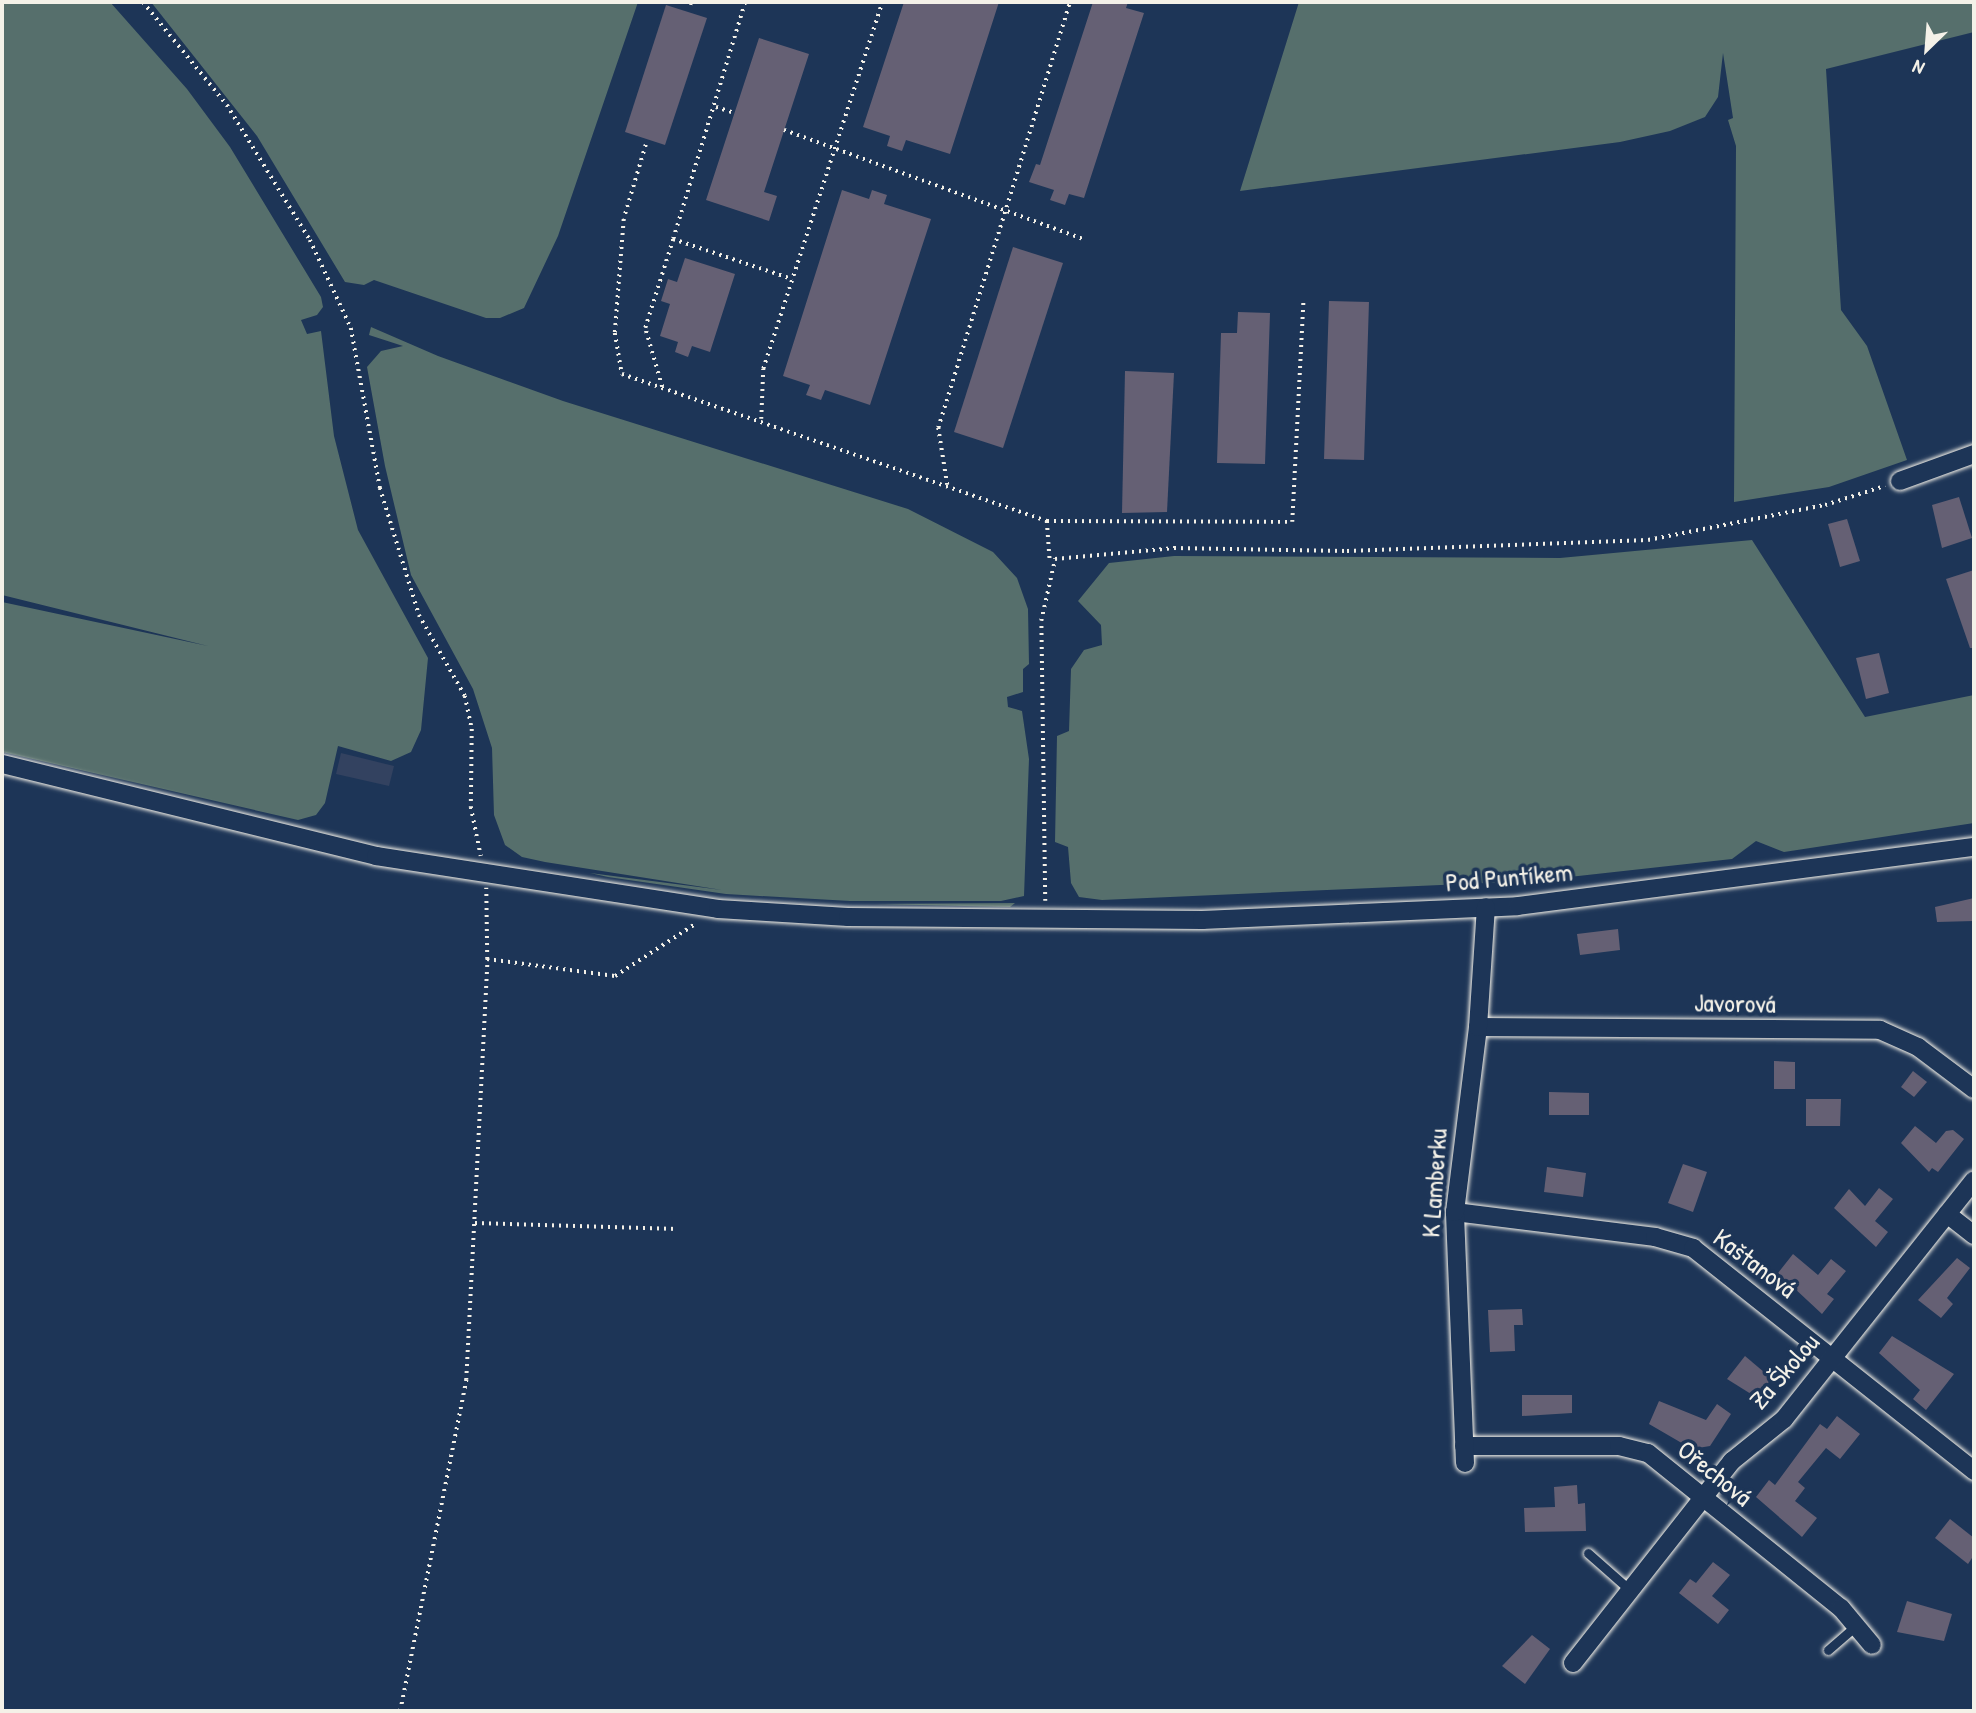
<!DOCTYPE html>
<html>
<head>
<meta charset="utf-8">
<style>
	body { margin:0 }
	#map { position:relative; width:1976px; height:1713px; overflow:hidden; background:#1d3557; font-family:"Patrick Hand",sans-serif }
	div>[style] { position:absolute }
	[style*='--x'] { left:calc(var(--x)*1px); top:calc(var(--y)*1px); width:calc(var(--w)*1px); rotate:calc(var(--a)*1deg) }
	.built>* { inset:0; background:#334260 }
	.green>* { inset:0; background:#566f6c }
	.building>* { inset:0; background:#656074 }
	.path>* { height:3.5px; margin-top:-1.75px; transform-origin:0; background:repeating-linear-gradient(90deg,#f4f1e8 0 2px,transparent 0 7px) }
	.roads { filter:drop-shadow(0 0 2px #f4f1e8) drop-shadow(0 0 2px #f4f1e8) }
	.service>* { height:9px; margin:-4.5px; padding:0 4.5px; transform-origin:4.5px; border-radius:4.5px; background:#1d3557 }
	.minor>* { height:18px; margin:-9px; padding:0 9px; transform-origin:9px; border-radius:9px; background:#1d3557 }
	span { translate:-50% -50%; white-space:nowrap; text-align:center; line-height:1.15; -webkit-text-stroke:7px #1d3557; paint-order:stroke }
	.street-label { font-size:26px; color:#f4f1e8 }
	.frame { position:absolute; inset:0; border:4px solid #f4f1e8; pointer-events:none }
	.north { position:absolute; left:1892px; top:14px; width:70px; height:70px; -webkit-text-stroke:5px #1d3557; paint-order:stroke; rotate:205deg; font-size:19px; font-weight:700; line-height:28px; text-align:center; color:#f4f1e8 }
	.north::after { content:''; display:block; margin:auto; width:24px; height:32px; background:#f4f1e8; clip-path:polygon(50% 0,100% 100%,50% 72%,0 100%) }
</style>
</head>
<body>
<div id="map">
	<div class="built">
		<i style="clip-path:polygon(341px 753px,394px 766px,389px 786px,336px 774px)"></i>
	</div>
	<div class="green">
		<i style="clip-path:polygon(2px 2px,110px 2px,187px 89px,230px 147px,321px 297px,323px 307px,317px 315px,301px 320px,307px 334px,321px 331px,334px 436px,358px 530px,428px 658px,421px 730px,411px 752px,391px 761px,338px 746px,325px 803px,316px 815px,298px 820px,2px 752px,2px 602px,208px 646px,2px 595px)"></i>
		<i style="clip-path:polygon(151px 2px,638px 2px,558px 236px,524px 308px,500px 318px,486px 318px,374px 280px,364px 285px,345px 282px,257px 136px)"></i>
		<i style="clip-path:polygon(1299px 2px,1974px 2px,1974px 32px,1826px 69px,1841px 310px,1867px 346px,1907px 460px,1829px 487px,1734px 502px,1736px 146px,1728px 120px,1733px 118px,1723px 53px,1718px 97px,1705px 117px,1670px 131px,1620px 142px,1240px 191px)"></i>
		<i style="clip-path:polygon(371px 327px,438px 356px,563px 401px,908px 509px,993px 552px,1017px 578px,1028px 609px,1029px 664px,1023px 669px,1023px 692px,1007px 697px,1008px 707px,1022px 711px,1029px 759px,1024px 896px,1001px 901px,850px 901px,726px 894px,608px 877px,590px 873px,722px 890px,545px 862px,522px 857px,505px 845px,494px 815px,492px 748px,473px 689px,411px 575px,385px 466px,367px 367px,381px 351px,403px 346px,369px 335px)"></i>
		<i style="clip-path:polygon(1752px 540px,1865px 717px,1974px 695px,1974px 823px,1784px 852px,1756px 841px,1732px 859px,1533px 881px,1102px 900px,1079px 897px,1071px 883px,1068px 847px,1055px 842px,1057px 736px,1069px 731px,1071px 669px,1084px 650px,1102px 645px,1101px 625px,1078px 601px,1109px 563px,1174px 556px,1560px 558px)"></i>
		<i style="clip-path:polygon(1015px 903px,1010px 907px,873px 904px)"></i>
	</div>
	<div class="building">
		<i style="clip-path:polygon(904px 2px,999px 2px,950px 154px,906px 140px,902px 151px,887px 146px,890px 136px,863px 127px)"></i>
		<i style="clip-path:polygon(1093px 2px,1128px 2px,1126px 8px,1144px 13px,1084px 198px,1069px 194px,1065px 205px,1050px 200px,1054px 190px,1029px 182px,1036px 164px,1040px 165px)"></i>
		<i style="clip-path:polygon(666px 5px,707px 18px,665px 145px,625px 132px)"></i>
		<i style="clip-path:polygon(759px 38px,809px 54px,764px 192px,777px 196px,769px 221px,706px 200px)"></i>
		<i style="clip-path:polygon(842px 190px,869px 199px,872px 190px,887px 195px,884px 204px,931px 219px,870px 405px,825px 390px,821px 400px,806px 395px,810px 385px,783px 376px)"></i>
		<i style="clip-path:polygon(1013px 247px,1063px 263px,1003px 448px,954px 432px)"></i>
		<i style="clip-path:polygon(685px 258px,735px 274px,710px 352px,692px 346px,688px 357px,675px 352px,678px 342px,660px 336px,670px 304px,661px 301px,668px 279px,677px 282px)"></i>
		<i style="clip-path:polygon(1329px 301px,1369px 302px,1364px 460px,1324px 459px)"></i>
		<i style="clip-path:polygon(1238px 312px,1270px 313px,1265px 464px,1217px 463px,1221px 333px,1237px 333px)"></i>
		<i style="clip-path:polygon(1125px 371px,1174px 373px,1167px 512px,1122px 513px)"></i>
		<i style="clip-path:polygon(1959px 497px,1972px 538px,1942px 548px,1932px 505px)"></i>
		<i style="clip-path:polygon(1847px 519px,1860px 561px,1840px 567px,1828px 524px)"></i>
		<i style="clip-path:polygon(1974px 570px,1974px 648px,1970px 648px,1946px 579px)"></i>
		<i style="clip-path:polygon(1879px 653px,1889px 693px,1866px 699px,1856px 658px)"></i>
		<i style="clip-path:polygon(1974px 898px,1974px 921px,1937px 922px,1935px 907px)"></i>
		<i style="clip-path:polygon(1618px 929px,1620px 950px,1580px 955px,1577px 934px)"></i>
		<i style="clip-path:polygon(1774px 1061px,1795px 1062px,1795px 1089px,1774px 1089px)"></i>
		<i style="clip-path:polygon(1913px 1071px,1927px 1082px,1914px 1097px,1901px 1087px)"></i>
		<i style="clip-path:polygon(1549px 1092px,1589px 1093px,1589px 1115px,1549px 1115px)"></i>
		<i style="clip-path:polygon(1806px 1099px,1841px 1099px,1840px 1126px,1806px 1126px)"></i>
		<i style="clip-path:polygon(1915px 1126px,1936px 1143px,1946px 1131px,1953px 1130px,1964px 1139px,1938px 1172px,1932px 1168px,1929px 1172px,1901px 1143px)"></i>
		<i style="clip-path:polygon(1683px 1164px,1707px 1172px,1693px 1212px,1668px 1203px)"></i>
		<i style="clip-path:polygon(1547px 1167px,1586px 1173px,1583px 1197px,1544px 1192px)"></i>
		<i style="clip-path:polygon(1879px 1188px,1893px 1199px,1875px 1221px,1888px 1232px,1876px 1247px,1834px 1208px,1849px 1189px,1865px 1206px)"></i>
		<i style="clip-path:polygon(1793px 1254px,1818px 1275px,1831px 1259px,1846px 1271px,1827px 1294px,1834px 1299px,1822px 1314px,1778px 1273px)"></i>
		<i style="clip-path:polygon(1957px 1258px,1970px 1268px,1947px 1298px,1953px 1304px,1941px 1318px,1918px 1300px)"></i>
		<i style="clip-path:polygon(1522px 1309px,1523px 1325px,1514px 1325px,1515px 1351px,1490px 1352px,1488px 1310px)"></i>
		<i style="clip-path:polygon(1892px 1336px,1954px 1374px,1926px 1410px,1913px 1399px,1920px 1390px,1879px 1353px)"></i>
		<i style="clip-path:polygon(1745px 1356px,1771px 1378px,1759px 1399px,1727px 1379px)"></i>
		<i style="clip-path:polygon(1522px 1395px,1572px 1395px,1572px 1413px,1522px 1416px)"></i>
		<i style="clip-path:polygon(1659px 1401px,1706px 1420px,1717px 1404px,1731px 1414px,1710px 1446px,1692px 1449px,1649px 1424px)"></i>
		<i style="clip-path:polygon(1837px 1416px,1860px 1434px,1840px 1459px,1826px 1448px,1798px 1482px,1805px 1488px,1795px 1501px,1817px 1518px,1802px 1537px,1756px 1497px,1769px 1480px,1775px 1485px,1820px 1424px,1827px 1429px)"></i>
		<i style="clip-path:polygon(1577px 1485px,1578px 1504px,1585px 1503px,1586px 1531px,1525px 1532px,1524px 1508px,1555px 1507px,1554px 1487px)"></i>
		<i style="clip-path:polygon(1950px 1519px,1974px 1538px,1974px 1555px,1968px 1564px,1935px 1538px)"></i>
		<i style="clip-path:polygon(1713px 1562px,1730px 1575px,1712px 1596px,1729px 1610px,1718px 1624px,1679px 1593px,1690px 1579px,1696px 1583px)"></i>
		<i style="clip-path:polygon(1907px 1601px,1952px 1614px,1944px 1641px,1897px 1632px)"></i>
		<i style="clip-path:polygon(1532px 1635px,1550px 1649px,1525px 1684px,1502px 1666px)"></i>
	</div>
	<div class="path">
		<i style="--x:143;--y:2;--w:133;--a:50.8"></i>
		<i style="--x:227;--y:105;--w:158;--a:58.4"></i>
		<i style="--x:310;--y:240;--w:97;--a:65"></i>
		<i style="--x:351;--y:328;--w:163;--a:79.7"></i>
		<i style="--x:380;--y:488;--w:133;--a:72.9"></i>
		<i style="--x:419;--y:615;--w:93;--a:60.4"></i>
		<i style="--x:465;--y:696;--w:34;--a:78"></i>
		<i style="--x:472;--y:729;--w:78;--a:90.7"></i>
		<i style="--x:471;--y:807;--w:50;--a:78.5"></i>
		<i style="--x:690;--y:5;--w:3;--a:-72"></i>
		<i style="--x:716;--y:107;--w:20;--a:18"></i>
		<i style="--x:784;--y:130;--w:321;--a:20"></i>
		<i style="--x:646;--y:145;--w:77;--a:106.6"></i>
		<i style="--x:624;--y:219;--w:114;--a:94.5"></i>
		<i style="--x:615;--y:333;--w:42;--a:80.3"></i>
		<i style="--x:622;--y:374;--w:450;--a:19.1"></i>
		<i style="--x:1047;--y:521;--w:245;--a:0.2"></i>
		<i style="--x:1292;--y:522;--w:220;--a:-87.1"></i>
		<i style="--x:673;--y:239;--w:248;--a:-73.1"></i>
		<i style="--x:662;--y:387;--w:61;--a:-106.1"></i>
		<i style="--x:645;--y:328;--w:93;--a:-72.5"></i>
		<i style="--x:673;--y:239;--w:126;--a:18.6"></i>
		<i style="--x:761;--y:419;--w:50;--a:-87.7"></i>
		<i style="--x:763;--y:369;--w:386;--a:-72"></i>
		<i style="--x:947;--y:485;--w:58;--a:-99"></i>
		<i style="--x:938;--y:428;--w:446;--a:-72.8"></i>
		<i style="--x:1047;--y:521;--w:41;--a:85.8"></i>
		<i style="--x:1045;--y:901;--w:280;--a:-90.8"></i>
		<i style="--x:1041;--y:621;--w:64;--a:-77.3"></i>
		<i style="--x:1055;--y:559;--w:120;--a:-5.3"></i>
		<i style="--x:1174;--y:548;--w:173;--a:1"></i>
		<i style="--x:1347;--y:551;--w:301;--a:-2.1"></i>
		<i style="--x:1648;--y:540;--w:180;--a:-11.2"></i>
		<i style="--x:1825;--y:505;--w:63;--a:-17.6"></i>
		<i style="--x:487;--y:959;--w:129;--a:7.6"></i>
		<i style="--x:615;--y:976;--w:95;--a:-33"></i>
		<i style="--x:475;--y:1223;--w:203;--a:1.7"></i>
		<i style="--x:400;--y:1711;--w:338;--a:-78.7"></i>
		<i style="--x:466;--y:1380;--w:422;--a:-87.1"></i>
		<i style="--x:487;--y:959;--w:71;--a:-90.8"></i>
	</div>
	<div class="roads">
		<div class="service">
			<i style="--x:1588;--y:1553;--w:56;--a:41.4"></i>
			<i style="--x:1828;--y:1650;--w:38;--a:-41"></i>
		</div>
		<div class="minor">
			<i style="--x:1900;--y:481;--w:79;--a:-20"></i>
			<i style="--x:2;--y:764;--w:385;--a:13.8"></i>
			<i style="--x:376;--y:856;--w:346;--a:8.8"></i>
			<i style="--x:718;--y:909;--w:130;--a:3.5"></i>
			<i style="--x:848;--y:917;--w:354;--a:0.5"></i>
			<i style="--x:1202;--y:920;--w:316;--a:-2.5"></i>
			<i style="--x:1518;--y:906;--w:460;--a:-7.4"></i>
			<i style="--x:1478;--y:1027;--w:402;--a:0.4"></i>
			<i style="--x:1880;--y:1030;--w:42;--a:24.1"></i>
			<i style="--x:1918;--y:1047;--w:70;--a:36.9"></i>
			<i style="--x:1455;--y:1212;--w:202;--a:7.1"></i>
			<i style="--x:1655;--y:1237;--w:40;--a:16"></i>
			<i style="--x:1693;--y:1248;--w:359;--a:38.4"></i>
			<i style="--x:1947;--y:1214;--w:34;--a:38"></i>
			<i style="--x:1464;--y:1446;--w:155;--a:0"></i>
			<i style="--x:1619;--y:1446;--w:30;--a:14"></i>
			<i style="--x:1648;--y:1453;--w:248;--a:38.8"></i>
			<i style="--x:1841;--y:1608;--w:48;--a:50"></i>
			<i style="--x:1465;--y:1463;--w:251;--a:-92.3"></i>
			<i style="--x:1455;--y:1212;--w:186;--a:-82.9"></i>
			<i style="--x:1478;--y:1027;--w:120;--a:-86.2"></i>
			<i style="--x:1573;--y:1663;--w:257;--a:-51.8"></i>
			<i style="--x:1732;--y:1461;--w:67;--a:-38.9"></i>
			<i style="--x:1784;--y:1419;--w:305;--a:-51.5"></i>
		</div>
	</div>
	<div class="street-label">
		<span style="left:1509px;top:877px;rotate:-5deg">Pod Puntíkem</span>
		<span style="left:1735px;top:1003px;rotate:1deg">Javorová</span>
		<span style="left:1434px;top:1183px;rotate:-86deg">K Lamberku</span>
		<span style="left:1755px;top:1263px;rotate:37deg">Kaštanová</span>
		<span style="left:1784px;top:1371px;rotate:-49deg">Za Školou</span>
		<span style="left:1715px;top:1473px;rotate:39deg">Ořechová</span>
	</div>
	<div class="frame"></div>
	<div class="north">N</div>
</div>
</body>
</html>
